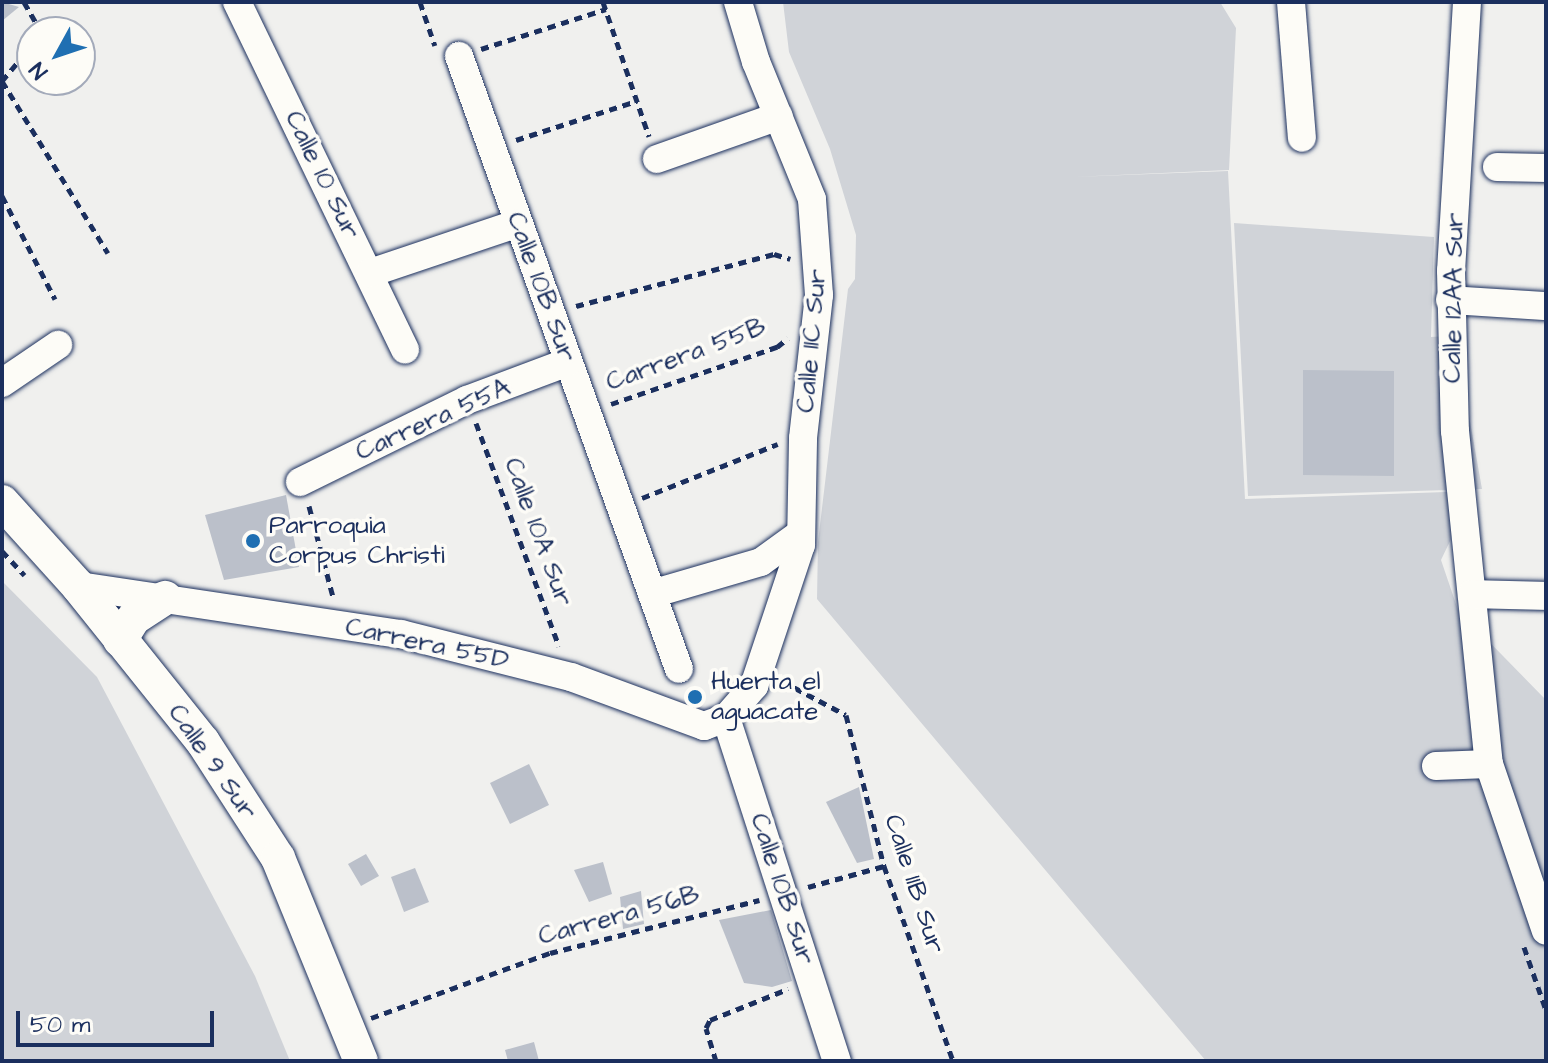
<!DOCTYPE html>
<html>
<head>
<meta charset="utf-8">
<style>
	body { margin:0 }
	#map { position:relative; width:1548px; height:1063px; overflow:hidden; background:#f0f0ee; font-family:"Architects Daughter",sans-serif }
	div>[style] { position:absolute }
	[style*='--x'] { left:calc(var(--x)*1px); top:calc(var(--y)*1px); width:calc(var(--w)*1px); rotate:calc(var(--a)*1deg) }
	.green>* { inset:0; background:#d0d3d8 }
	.building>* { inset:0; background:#bbc0ca }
	.path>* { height:5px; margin-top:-2.5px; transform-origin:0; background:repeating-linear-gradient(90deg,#1b2f5e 0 8px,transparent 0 14px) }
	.roads { filter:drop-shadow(0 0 2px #1b2f5e) drop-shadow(0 0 2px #1b2f5e) }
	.minor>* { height:28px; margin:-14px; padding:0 14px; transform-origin:14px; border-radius:14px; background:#fdfcf7 }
	.major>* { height:34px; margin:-17px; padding:0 17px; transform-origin:17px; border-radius:17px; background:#fdfcf7 }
	.dots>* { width:22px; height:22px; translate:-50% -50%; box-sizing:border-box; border:4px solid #fdfcf7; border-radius:50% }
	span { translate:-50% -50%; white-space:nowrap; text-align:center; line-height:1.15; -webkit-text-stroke:7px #fdfcf7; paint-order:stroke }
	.street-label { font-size:26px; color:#1b2f5e }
	.poi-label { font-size:26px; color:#1b2f5e }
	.left { translate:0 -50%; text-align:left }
	.frame { position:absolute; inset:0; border:4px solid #1b2f5e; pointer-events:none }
	.north { position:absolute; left:16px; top:16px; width:80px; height:80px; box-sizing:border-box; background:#fdfcf7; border:2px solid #a3aaba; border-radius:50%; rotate:230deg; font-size:22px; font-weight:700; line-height:32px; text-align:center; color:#1b2f5e }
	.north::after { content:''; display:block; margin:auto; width:28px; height:36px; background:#1f6fb2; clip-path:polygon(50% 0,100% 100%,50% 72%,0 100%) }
	.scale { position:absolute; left:16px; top:1011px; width:198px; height:36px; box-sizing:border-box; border:4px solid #1b2f5e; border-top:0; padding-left:10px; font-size:24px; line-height:28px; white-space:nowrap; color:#1b2f5e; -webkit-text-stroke:6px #fdfcf7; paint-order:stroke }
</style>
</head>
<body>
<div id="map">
	<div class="green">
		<i style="clip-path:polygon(783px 2px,1220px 2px,1236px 28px,1229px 170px,1073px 177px,1228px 171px,1245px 499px,1474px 491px,1441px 560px,1458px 610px,1546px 700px,1546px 1061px,1206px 1061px,817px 599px,818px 542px,848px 289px,855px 279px,856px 235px,830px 149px,789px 52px)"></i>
		<i style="clip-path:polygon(1234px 223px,1434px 237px,1431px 337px,1464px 335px,1463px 382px,1482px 489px,1248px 496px)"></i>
		<i style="clip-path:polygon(2px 581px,97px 677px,255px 976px,290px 1061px,2px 1061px)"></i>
	</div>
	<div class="building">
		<i style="clip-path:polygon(2px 2px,19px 7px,2px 21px)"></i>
		<i style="clip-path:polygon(1303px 370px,1394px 371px,1394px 476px,1303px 475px)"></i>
		<i style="clip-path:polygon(286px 495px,299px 567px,224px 580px,205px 515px)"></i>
		<i style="clip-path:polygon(529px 764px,549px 805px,510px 824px,490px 783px)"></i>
		<i style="clip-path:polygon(859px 787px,874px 859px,857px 863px,826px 802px)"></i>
		<i style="clip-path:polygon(366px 854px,379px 876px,361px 886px,348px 864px)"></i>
		<i style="clip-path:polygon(603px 862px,612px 894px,589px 902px,574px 870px)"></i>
		<i style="clip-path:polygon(415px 868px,429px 902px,404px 912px,391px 877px)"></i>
		<i style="clip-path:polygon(641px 891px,644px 924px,623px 929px,620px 897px)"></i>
		<i style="clip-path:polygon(771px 910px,792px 981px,772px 987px,744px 983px,719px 920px)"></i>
		<i style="clip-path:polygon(534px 1042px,539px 1061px,508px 1061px,505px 1050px)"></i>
	</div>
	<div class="path">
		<i style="--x:24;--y:2;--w:34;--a:60"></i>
		<i style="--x:420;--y:2;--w:46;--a:71.2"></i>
		<i style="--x:603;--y:2;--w:142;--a:71.1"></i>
		<i style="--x:481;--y:49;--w:131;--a:-17.7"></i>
		<i style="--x:2;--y:81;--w:202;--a:58.4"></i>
		<i style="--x:2;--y:81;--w:47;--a:-50.2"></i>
		<i style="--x:516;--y:140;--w:127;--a:-17.9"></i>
		<i style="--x:2;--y:196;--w:116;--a:62.8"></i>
		<i style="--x:576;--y:306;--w:205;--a:-14.7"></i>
		<i style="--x:774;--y:254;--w:17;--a:17"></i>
		<i style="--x:611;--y:404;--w:176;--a:-19"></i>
		<i style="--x:777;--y:347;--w:14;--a:-39"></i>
		<i style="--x:476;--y:423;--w:238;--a:69.6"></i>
		<i style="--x:642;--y:498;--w:146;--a:-21.7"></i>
		<i style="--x:309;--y:506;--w:94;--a:75.2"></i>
		<i style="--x:2;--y:551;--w:33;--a:47"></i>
		<i style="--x:782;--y:681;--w:72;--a:28"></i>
		<i style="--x:846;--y:715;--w:156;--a:75.9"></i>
		<i style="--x:884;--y:866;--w:207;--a:70.5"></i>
		<i style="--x:808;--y:887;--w:79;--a:-15.4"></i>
		<i style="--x:1524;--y:947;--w:67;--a:70.8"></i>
		<i style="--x:371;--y:1018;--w:190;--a:-20"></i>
		<i style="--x:550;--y:953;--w:216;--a:-14.2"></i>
		<i style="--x:716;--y:1061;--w:34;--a:-107"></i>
		<i style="--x:706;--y:1028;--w:9;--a:-63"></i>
		<i style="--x:710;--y:1020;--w:84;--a:-21.7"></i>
	</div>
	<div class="roads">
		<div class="minor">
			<i style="--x:237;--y:2;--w:386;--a:64.2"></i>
			<i style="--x:1291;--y:2;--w:136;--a:85.4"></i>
			<i style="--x:1467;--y:2;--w:269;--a:93.4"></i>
			<i style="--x:1451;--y:271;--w:160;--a:88.6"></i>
			<i style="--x:1455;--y:431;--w:335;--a:84.2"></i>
			<i style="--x:1489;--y:764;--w:176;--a:71.2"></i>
			<i style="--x:459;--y:56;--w:651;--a:70.26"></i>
			<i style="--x:657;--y:159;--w:129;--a:-19.4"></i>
			<i style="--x:1497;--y:167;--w:49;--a:1.2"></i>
			<i style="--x:370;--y:273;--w:154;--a:-18.6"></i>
			<i style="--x:1450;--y:300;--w:96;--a:3.6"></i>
			<i style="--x:2;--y:383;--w:68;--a:-34.2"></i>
			<i style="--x:300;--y:482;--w:186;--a:-26.2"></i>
			<i style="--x:467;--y:400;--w:108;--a:-20.6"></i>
			<i style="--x:78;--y:586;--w:327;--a:8.5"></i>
			<i style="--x:401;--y:634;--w:175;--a:14.2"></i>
			<i style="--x:571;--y:677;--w:142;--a:20.2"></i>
			<i style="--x:704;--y:726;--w:23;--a:-20"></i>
			<i style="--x:726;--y:718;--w:43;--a:-48.8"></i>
			<i style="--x:754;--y:686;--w:149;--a:-71.6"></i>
			<i style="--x:801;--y:545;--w:107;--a:-88.9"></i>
			<i style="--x:803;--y:438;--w:144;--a:-83.6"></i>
			<i style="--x:819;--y:295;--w:96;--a:-94.2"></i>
			<i style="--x:812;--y:199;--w:148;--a:-112.2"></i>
			<i style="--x:756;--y:62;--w:63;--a:-106.7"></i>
			<i style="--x:655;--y:593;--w:110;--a:-16.3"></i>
			<i style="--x:761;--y:562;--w:49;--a:-35.9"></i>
			<i style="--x:1472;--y:594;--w:74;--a:1.5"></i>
			<i style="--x:726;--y:718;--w:361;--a:72.1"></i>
			<i style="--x:1436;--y:766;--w:53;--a:-2.2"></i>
		</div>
		<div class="major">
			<i style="--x:2;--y:502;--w:113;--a:47.9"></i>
			<i style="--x:78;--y:586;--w:200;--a:51.3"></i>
			<i style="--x:203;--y:742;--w:138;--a:57.1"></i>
			<i style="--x:278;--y:858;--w:219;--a:67.8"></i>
			<i style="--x:120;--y:640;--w:26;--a:-58"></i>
			<i style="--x:134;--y:618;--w:37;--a:-33"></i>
		</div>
	</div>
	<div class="dots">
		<i style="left:253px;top:541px;background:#1f6fb2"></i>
		<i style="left:695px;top:697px;background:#1f6fb2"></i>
	</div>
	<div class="street-label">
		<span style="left:322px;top:175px;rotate:64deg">Calle 10 Sur</span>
		<span style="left:541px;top:287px;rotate:70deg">Calle 10B Sur</span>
		<span style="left:1454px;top:298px;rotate:-89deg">Calle 12AA Sur</span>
		<span style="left:812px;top:341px;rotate:-85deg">Calle 11C Sur</span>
		<span style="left:686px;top:355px;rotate:-20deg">Carrera 55B</span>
		<span style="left:433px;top:420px;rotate:-24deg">Carrera 55A</span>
		<span style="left:538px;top:532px;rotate:70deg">Calle 10A Sur</span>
		<span style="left:427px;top:644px;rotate:12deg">Carrera 55D</span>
		<span style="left:212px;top:762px;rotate:55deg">Calle 9 Sur</span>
		<span style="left:914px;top:884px;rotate:72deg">Calle 11B Sur</span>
		<span style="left:782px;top:889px;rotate:72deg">Calle 10B Sur</span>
		<span style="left:619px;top:916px;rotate:-15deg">Carrera 56B</span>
	</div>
	<div class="poi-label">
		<span class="left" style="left:269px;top:541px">Parroquia<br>Corpus Christi</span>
		<span class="left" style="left:711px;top:697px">Huerta el<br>aguacate</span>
	</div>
	<div class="frame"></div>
	<div class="north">N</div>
	<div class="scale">50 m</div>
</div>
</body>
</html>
